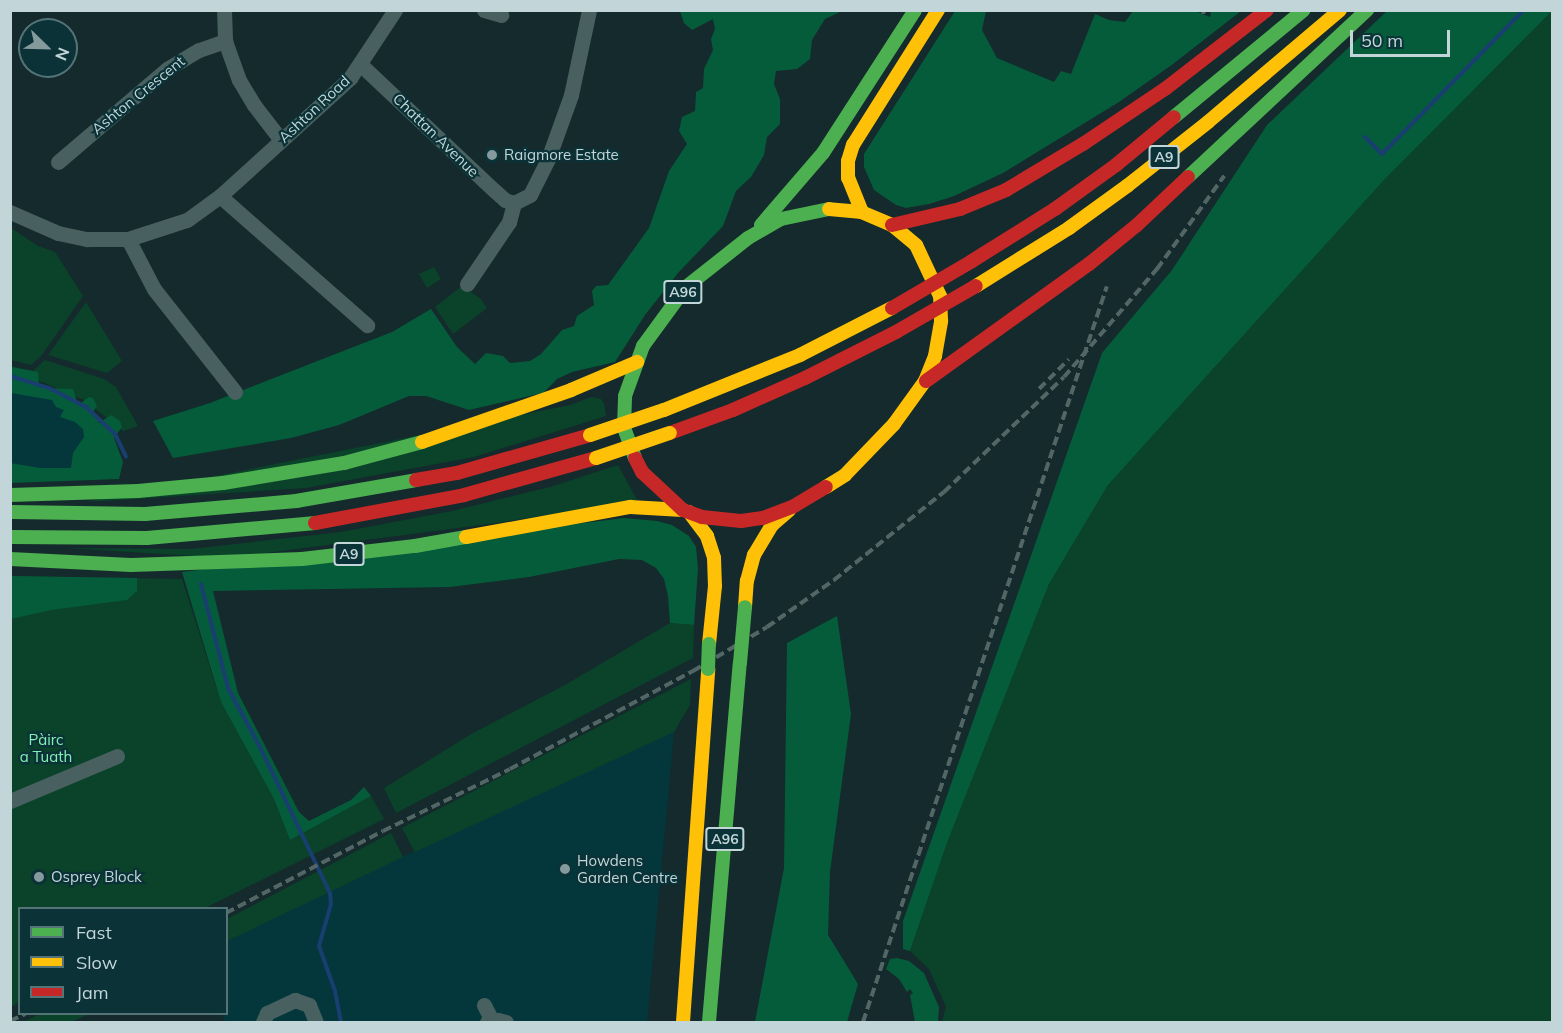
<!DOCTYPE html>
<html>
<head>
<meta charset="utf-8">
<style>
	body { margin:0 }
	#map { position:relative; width:1563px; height:1033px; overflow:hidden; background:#142a2c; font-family:Mulish,sans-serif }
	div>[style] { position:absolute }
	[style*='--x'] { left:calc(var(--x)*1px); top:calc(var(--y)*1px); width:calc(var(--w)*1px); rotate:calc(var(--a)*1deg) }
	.built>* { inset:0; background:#03373c }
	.green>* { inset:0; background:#0a432a }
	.forest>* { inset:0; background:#055c3a }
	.stream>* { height:4px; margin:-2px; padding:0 2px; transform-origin:2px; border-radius:2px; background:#193e70 }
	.street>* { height:15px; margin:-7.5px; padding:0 7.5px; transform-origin:7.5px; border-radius:7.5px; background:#48605f }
	.fast>* { height:14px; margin:-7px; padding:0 7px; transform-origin:7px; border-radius:7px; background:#4caf50 }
	.slow>* { height:14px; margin:-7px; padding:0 7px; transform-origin:7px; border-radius:7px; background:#ffc107 }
	.jam>* { height:14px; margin:-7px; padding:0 7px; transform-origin:7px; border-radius:7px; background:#c62828 }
	.rail>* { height:4px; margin-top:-2px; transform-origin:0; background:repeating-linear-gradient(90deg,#526665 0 9px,transparent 0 13.5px) }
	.fast-bridge>* { height:14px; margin:-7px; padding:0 7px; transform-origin:7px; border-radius:7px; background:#4caf50 }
	.slow-bridge>* { height:14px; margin:-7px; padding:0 7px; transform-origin:7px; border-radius:7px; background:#ffc107 }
	.jam-bridge>* { height:14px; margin:-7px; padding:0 7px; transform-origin:7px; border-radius:7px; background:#c62828 }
	.dots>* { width:16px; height:16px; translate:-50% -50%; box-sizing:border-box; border:3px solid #0a3237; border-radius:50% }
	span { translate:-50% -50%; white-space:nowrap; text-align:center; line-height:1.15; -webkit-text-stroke:4.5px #0a3237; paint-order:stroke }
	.shield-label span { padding:2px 4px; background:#0a3237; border:2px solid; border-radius:4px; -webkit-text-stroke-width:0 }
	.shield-label { font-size:14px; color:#c2d6d9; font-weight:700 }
	.street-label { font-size:15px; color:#c2d6d9 }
	.poi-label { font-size:15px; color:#c2d6d9 }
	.left { translate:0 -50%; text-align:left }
	.park-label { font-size:15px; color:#82efb3 }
	.frame { position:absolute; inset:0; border:12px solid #c2d6d9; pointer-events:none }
	.legend { position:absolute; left:18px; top:907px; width:210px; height:108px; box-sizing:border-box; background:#0a3237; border:2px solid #547478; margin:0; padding:8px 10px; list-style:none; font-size:18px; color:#c2d6d9 }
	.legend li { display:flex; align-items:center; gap:12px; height:30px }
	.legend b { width:30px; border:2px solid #547478 }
	.north { position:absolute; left:18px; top:18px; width:60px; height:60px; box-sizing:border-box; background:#0a3237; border:2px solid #547478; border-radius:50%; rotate:113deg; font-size:16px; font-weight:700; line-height:24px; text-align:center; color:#c2d6d9 }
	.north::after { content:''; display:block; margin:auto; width:21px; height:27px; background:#859a9c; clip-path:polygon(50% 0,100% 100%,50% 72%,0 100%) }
	.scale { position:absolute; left:1350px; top:30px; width:100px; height:27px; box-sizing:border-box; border:3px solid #c2d6d9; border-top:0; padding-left:8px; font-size:18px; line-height:21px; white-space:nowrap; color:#c2d6d9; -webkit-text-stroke:4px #0a3237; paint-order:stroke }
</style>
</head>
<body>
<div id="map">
	<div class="built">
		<i style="clip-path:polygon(11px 393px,48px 398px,82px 416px,91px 477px,11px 474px)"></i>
		<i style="clip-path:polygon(674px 732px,647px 1022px,226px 1022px,221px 1014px,226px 1014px,227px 941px,301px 903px)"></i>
	</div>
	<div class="green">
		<i style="clip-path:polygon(1552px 11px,1552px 1022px,942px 1022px,946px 1007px,929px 969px,910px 951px,947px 843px,1049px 584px,1108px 485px,1384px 180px)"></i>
		<i style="clip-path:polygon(11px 228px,38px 246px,55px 252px,83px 296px,42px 355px,31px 365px,11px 360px)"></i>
		<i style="clip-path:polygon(434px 267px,441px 279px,427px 288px,419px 274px)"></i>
		<i style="clip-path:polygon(462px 286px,481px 299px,487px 308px,453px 334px,435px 307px)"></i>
		<i style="clip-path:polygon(86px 302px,122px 361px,107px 373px,48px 355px)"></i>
		<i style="clip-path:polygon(45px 360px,104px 379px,116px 387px,138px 426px,123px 431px,84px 400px,42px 382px,11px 374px,10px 366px,33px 371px)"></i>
		<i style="clip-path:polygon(591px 397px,601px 399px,604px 403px,606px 416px,474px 457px,306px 488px,86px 502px,570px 405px)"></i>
		<i style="clip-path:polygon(618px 465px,637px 500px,504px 522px,228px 558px,65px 548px,191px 549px,341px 532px,452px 511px,550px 487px)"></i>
		<i style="clip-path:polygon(11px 576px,182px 579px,221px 702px,274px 799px,290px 840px,371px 796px,384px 819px,205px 908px,20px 908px,19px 1002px,11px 1007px)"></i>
		<i style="clip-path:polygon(670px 623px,694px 625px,693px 658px,396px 813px,384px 788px,473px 733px,565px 685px)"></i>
		<i style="clip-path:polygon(691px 679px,690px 705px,674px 732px,415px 852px,411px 845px,402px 828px)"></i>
		<i style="clip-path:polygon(391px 833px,403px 857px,227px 941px,227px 919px)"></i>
		<i style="clip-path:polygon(40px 1014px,89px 1014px,71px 1022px,23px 1022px)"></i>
	</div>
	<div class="forest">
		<i style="clip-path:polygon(1388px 10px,1552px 11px,1384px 180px,1108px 485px,1049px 584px,947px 843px,910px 951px,903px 949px,903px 921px,1102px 353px,1172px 270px,1267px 125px)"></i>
		<i style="clip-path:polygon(680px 11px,842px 11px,825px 19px,812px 40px,810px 59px,797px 69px,776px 71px,774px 84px,780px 99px,780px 124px,767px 137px,764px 155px,751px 177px,736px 191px,723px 226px,678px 273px,645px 315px,615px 362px,572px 372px,557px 379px,543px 393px,469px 410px,426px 396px,409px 396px,339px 425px,291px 438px,173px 458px,153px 421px,210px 403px,392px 332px,431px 309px,457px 347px,475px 364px,486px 353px,503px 356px,510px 363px,530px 361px,541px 354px,562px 330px,574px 326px,577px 316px,594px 305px,592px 291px,596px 286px,608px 285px,649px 228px,669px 171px,687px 144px,679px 131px,682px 117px,695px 111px,696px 92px,703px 88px,704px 69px,713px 50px,711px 39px,715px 29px,713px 19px,692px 30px,684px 23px)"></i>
		<i style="clip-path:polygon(955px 11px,986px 11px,982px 30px,997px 58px,1054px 82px,1061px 71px,1071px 74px,1095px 14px,1109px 20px,1125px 22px,1133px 11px,1195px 11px,1210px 17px,1211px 11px,1241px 11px,1173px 64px,1119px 102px,1003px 173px,954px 196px,929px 204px,906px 208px,896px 205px,874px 190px,864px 167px,864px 154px)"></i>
		<i style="clip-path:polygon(11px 367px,38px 372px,39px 386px,43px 388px,73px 389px,78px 405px,89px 397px,93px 398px,97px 406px,93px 412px,99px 423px,111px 415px,120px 421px,122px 427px,114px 438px,123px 462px,119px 479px,11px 483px,10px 463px,40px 468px,71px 468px,73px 453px,84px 437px,83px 429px,75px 422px,60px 417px,64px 410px,56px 407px,52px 400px,11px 393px)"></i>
		<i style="clip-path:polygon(624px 518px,657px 521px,672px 525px,689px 536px,696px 547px,698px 569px,694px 625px,670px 623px,668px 596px,664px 579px,656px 568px,642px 560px,619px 559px,529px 577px,450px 587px,213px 591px,238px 693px,299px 812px,309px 821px,351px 800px,364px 787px,371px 796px,290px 840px,274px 799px,221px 702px,182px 572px)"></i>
		<i style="clip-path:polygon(11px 576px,137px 578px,137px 591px,127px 600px,51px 610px,11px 619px)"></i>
		<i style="clip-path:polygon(837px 616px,851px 714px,830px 872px,828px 935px,858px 984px,847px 1022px,755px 1022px,784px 868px,787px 643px)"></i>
		<i style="clip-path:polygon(897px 958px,909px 961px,924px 973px,939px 1007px,938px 1022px,915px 1022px,910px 995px,913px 993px,910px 989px,907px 992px,899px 979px,886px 969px,890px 959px)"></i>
	</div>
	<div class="stream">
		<i style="--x:1365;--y:137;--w:24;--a:45"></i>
		<i style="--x:1382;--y:154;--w:202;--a:-45.4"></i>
		<i style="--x:10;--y:376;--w:41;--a:17.1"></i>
		<i style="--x:49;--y:388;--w:42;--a:27.2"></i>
		<i style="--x:86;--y:407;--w:40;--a:43"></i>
		<i style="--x:115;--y:434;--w:25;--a:64"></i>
		<i style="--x:201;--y:584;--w:107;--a:75.4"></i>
		<i style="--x:228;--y:688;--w:69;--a:61.6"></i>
		<i style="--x:261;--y:749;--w:160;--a:64.4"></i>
		<i style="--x:330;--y:893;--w:11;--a:85"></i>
		<i style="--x:331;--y:904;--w:44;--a:105.9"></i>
		<i style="--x:319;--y:946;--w:48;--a:70.4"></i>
		<i style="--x:335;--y:991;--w:32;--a:79"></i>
	</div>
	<div class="street">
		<i style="--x:224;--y:10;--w:31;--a:88"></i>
		<i style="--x:225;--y:41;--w:41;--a:70.3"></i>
		<i style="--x:239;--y:80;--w:29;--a:59"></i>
		<i style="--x:254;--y:105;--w:44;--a:52.4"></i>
		<i style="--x:484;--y:10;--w:18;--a:16"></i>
		<i style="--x:360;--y:64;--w:185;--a:43.3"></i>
		<i style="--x:495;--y:191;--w:13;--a:42"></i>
		<i style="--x:505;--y:200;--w:9;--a:18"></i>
		<i style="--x:58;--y:162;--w:143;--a:-40.5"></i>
		<i style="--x:167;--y:69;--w:37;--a:-31"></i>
		<i style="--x:199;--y:50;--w:28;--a:-19"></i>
		<i style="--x:220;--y:196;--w:196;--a:41.3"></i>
		<i style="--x:514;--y:203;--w:18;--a:-27"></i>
		<i style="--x:530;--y:195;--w:40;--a:-63.4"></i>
		<i style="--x:548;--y:159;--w:68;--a:-70.2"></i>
		<i style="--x:571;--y:95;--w:87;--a:-78"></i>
		<i style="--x:10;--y:212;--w:52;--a:23.6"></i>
		<i style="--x:58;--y:233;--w:30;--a:12"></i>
		<i style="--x:87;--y:239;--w:41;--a:0"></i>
		<i style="--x:128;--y:239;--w:62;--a:-17.9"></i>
		<i style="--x:187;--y:220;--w:41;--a:-36"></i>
		<i style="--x:220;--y:196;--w:176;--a:-42.2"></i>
		<i style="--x:350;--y:78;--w:82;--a:-56.5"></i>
		<i style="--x:128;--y:239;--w:56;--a:62.5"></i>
		<i style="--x:154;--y:289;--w:131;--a:51.8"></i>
		<i style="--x:467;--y:284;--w:75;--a:-55.9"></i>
		<i style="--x:509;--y:222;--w:20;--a:-75"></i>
		<i style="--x:10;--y:801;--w:116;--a:-22.8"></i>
		<i style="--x:484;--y:1005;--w:18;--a:63"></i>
		<i style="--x:263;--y:1022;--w:10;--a:-66"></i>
		<i style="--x:267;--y:1013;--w:31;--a:-25"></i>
		<i style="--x:295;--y:1000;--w:15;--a:20"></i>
		<i style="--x:309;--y:1005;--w:18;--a:68"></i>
		<i style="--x:487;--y:1022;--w:11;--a:-10"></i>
		<i style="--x:498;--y:1020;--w:8;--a:14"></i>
	</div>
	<div class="fast">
		<i style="--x:1174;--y:117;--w:168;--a:-39.5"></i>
		<i style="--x:1188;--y:177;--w:245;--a:-43"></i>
		<i style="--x:761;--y:225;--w:95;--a:-49.3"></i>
		<i style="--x:823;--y:153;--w:170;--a:-57.2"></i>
		<i style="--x:635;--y:458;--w:33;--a:-110"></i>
		<i style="--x:624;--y:427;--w:31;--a:-88"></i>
		<i style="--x:625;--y:396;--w:53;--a:-70.2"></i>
		<i style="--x:643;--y:346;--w:73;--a:-53.9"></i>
		<i style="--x:686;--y:287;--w:79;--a:-38.3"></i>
		<i style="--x:748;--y:238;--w:38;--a:-30"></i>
		<i style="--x:781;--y:219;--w:49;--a:-11.8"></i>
		<i style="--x:10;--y:495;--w:128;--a:-1.8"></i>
		<i style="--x:138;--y:491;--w:85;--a:-5.4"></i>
		<i style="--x:223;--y:483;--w:123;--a:-9.4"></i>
		<i style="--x:344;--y:463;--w:81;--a:-15.1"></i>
		<i style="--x:12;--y:512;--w:133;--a:0.9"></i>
		<i style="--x:145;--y:514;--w:152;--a:-4.9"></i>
		<i style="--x:296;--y:501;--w:122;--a:-9.9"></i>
		<i style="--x:10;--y:537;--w:137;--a:0.4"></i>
		<i style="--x:147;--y:538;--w:169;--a:-5.1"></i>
		<i style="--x:10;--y:559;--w:121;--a:2.8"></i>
		<i style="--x:131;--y:565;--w:171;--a:-2"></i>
		<i style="--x:302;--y:559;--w:114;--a:-6.6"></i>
		<i style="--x:415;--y:546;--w:52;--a:-10"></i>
		<i style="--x:709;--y:1022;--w:360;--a:-85.1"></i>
	</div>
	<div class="slow">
		<i style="--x:862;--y:212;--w:37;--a:-112"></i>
		<i style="--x:848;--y:178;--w:17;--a:-90"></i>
		<i style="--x:848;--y:161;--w:17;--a:-73"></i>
		<i style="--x:853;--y:145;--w:160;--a:-57.8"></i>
		<i style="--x:976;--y:286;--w:110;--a:-31.9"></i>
		<i style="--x:1069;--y:228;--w:72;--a:-35.9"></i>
		<i style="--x:1127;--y:186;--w:103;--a:-38.3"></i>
		<i style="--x:1208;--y:122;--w:173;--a:-40.3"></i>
		<i style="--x:664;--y:410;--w:147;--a:-22"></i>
		<i style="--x:800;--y:355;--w:103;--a:-27.1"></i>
		<i style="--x:422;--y:442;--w:158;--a:-19.2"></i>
		<i style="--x:571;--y:390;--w:72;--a:-23"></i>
		<i style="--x:826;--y:487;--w:22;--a:-32"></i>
		<i style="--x:845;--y:475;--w:71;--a:-46.1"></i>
		<i style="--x:894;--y:424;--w:53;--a:-54.2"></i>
		<i style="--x:925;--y:381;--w:27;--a:-68"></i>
		<i style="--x:935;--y:356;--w:36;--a:-80"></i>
		<i style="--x:941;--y:321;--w:25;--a:-92"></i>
		<i style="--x:940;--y:296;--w:56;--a:-115.2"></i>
		<i style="--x:916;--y:245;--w:31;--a:-140"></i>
		<i style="--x:892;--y:225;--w:33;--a:-157"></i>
		<i style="--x:862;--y:212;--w:33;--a:-175"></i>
		<i style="--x:689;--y:512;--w:30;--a:53"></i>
		<i style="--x:707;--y:536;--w:23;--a:72"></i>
		<i style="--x:714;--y:558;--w:28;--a:88"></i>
		<i style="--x:715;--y:586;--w:58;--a:95.9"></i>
		<i style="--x:466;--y:537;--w:167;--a:-10.4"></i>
		<i style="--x:630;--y:507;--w:53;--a:3.2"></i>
		<i style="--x:745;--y:607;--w:26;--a:-86"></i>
		<i style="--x:747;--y:581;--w:27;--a:-75"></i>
		<i style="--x:754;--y:555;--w:35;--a:-59"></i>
		<i style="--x:772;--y:525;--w:23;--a:-41"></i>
		<i style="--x:683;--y:1022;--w:354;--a:-85.9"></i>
	</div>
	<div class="jam">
		<i style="--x:892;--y:225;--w:70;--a:-13.2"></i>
		<i style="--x:960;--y:209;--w:50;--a:-22.4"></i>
		<i style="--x:1006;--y:190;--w:90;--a:-30.9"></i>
		<i style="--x:1083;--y:144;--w:99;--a:-33.9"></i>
		<i style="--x:1165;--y:89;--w:129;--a:-37.8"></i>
		<i style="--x:972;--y:261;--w:98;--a:-32.1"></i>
		<i style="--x:1055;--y:209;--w:75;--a:-35.8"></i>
		<i style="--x:1116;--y:165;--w:75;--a:-39.6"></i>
		<i style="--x:926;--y:381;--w:201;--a:-35.7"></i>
		<i style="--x:1089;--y:264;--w:62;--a:-39.1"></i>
		<i style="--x:1137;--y:225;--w:70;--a:-43.3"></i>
		<i style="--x:670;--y:433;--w:67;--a:-20.1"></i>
		<i style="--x:733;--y:410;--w:79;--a:-24"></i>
		<i style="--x:805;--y:378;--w:102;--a:-26.8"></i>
		<i style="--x:635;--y:458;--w:16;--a:63"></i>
		<i style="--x:642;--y:472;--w:56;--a:42.8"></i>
		<i style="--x:683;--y:510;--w:20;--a:20"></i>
		<i style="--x:702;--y:517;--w:39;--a:6"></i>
		<i style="--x:741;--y:521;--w:22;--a:-8"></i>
		<i style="--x:763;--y:518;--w:33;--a:-21"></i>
		<i style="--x:794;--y:506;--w:37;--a:-31"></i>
		<i style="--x:416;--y:480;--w:42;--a:-9.7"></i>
		<i style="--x:457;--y:473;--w:138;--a:-15.9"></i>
		<i style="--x:315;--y:523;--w:152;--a:-10.6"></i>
		<i style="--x:464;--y:495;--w:137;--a:-15.7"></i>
	</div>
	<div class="rail">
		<i style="--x:1203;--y:14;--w:4;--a:-76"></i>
		<i style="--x:1039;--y:389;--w:42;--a:-45"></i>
		<i style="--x:226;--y:913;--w:177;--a:-27.6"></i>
		<i style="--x:383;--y:831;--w:141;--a:-26"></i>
		<i style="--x:510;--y:769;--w:208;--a:-28.2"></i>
		<i style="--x:693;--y:671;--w:86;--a:-30.7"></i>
		<i style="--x:767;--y:627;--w:82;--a:-35"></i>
		<i style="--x:834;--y:580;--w:141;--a:-38.7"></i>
		<i style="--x:944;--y:492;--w:166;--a:-43.8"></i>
		<i style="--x:1064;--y:377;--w:143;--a:-49.3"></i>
		<i style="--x:1157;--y:269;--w:115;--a:-54.2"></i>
		<i style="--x:10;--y:1021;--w:17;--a:-25"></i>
		<i style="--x:863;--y:1022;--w:775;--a:-71.66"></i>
	</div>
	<div class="fast-bridge">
		<i style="--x:740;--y:663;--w:56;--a:-84.9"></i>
		<i style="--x:708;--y:669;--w:25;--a:-88"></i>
	</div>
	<div class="slow-bridge">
		<i style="--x:590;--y:435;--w:78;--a:-18.7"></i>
		<i style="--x:596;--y:458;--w:78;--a:-18.7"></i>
	</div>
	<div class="jam-bridge">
		<i style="--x:892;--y:308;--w:93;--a:-30.4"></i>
		<i style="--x:896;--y:332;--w:92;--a:-29.9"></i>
	</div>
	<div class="dots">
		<i style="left:492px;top:155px;background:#859a9c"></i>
		<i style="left:565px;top:869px;background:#859a9c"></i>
		<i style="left:39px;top:877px;background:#859a9c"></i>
	</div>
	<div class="shield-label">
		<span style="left:1164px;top:157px">A9</span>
		<span style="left:683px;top:292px">A96</span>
		<span style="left:349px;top:554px">A9</span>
		<span style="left:725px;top:839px">A96</span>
	</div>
	<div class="street-label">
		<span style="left:138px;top:95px;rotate:-39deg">Ashton Crescent</span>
		<span style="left:314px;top:109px;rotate:-43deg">Ashton Road</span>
		<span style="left:436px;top:135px;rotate:44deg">Chattan Avenue</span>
	</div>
	<div class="poi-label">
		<span class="left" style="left:504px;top:155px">Raigmore Estate</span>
		<span class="left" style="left:577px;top:869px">Howdens<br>Garden Centre</span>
		<span class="left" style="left:51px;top:877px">Osprey Block</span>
	</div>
	<div class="park-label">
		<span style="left:46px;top:748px">Pàirc<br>a Tuath</span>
	</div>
	<div class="frame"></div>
	<ul class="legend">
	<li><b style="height:8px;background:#4caf50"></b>Fast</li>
	<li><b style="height:8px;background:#ffc107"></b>Slow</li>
	<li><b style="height:8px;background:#c62828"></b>Jam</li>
	</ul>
	<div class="north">N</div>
	<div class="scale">50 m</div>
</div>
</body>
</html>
